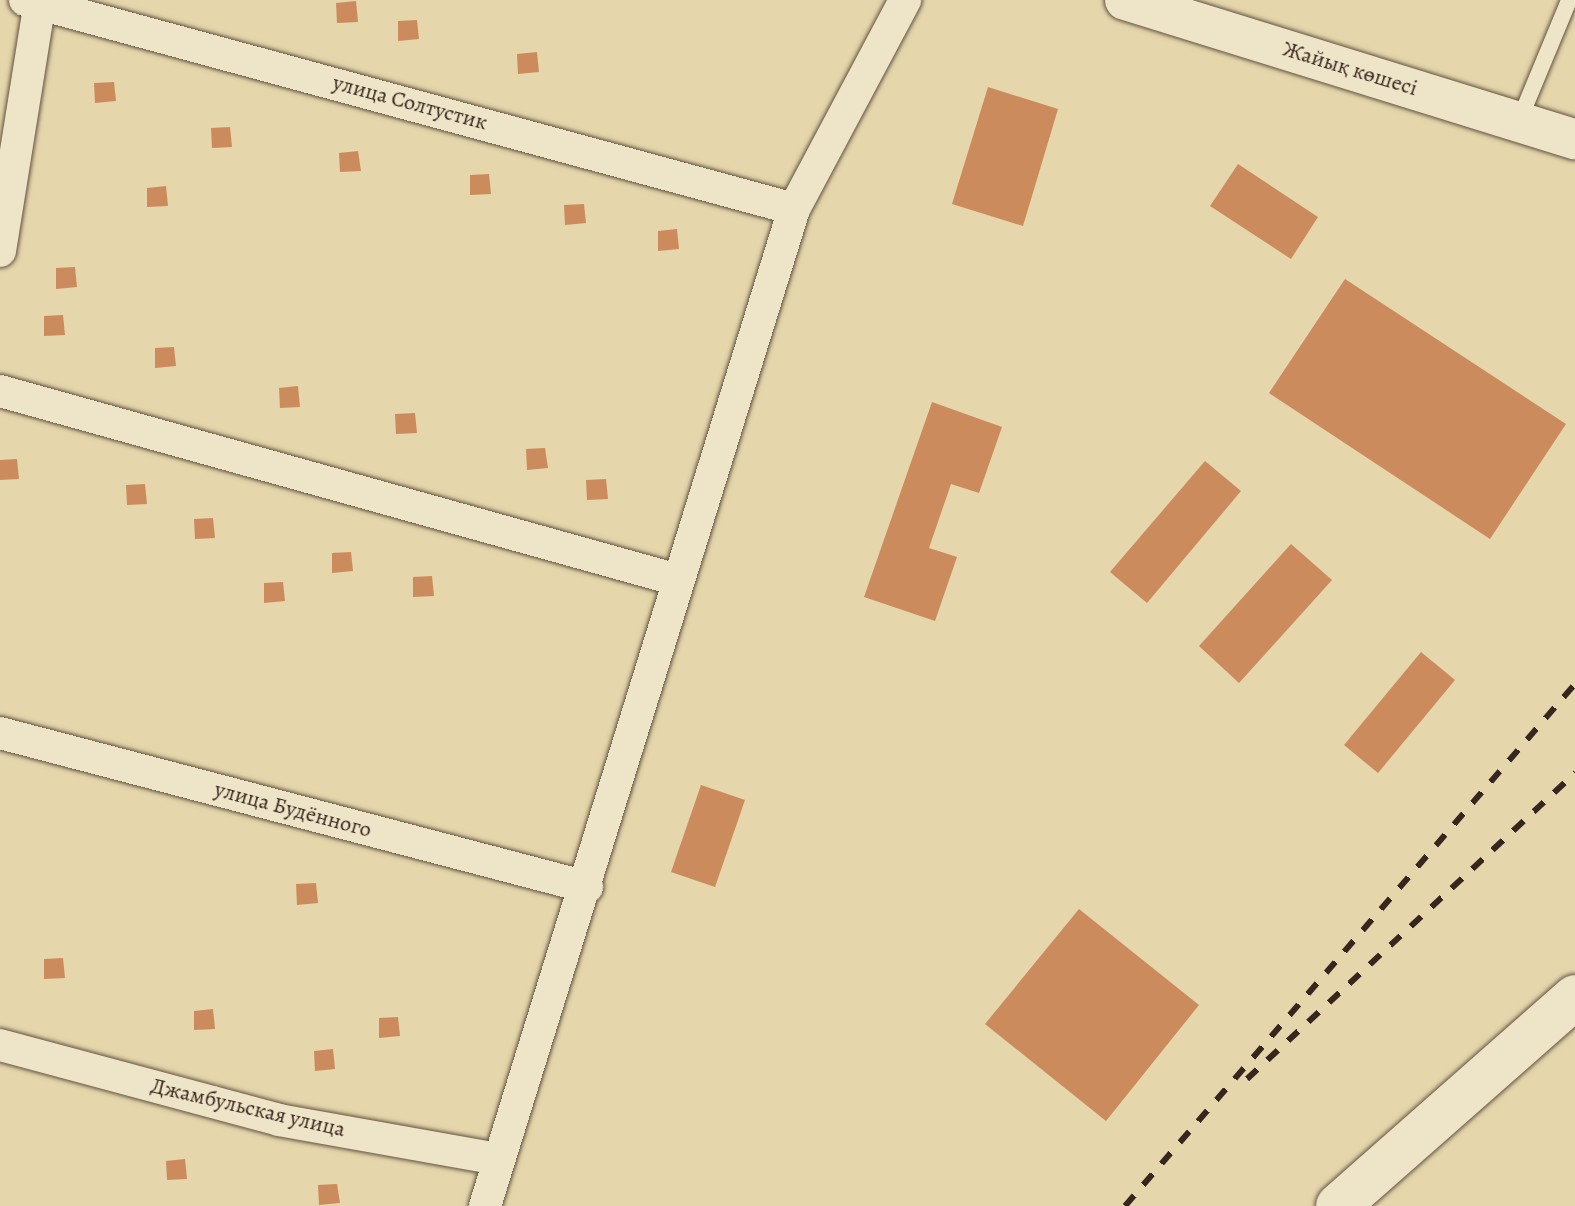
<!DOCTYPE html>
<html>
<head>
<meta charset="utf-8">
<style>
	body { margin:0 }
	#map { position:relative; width:1575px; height:1206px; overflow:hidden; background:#e5d6ab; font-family:Alegreya,serif }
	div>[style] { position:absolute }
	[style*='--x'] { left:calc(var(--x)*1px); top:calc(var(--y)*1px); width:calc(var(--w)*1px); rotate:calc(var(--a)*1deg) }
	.building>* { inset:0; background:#cc8b5d }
	.roads { filter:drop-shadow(0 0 2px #625240) drop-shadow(0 0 2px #625240) }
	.service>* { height:16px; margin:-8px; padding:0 8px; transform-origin:8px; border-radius:8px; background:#eee4c8 }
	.minor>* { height:32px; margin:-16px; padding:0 16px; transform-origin:16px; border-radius:16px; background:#eee4c8 }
	.tertiary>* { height:40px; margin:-20px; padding:0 20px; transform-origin:20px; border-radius:20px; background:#eee4c8 }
	.secondary>* { height:44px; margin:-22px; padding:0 22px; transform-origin:22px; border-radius:22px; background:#eee4c8 }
	.rail>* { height:6px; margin-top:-3px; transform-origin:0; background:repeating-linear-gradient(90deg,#37261d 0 14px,transparent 0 28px) }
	span { translate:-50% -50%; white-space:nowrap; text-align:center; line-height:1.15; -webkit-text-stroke:7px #eee4c8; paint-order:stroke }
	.street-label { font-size:22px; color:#37261d }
</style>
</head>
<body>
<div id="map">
	<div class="building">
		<i style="clip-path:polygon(356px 1px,358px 22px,337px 23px,336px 3px)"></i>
		<i style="clip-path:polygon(417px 20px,419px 39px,398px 41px,398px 21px)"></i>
		<i style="clip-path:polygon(537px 52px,539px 72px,518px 74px,517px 54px)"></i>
		<i style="clip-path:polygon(114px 82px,116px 101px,95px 103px,94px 83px)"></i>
		<i style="clip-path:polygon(988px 87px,1058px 109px,1023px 226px,952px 204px)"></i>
		<i style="clip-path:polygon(230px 127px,232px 147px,212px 148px,211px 128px)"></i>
		<i style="clip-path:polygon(358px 151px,361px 171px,340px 172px,339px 153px)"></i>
		<i style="clip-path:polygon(1238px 164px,1318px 217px,1291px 259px,1210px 206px)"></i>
		<i style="clip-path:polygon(489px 174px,491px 194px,470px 195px,470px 175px)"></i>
		<i style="clip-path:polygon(166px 186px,168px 206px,147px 207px,147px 188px)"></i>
		<i style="clip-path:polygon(584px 204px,586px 223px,565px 225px,564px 205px)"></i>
		<i style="clip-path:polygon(677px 229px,679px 249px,658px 251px,658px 231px)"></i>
		<i style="clip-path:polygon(75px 267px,77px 287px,56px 289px,56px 268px)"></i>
		<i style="clip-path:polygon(1345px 279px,1566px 424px,1490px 539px,1269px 393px)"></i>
		<i style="clip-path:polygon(63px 315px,65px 335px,44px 336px,44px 316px)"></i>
		<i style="clip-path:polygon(174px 347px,176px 366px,155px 368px,155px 348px)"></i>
		<i style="clip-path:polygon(298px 386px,300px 407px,280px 408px,279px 388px)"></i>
		<i style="clip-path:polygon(932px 402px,1002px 427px,979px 493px,951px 484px,929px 548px,957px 557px,935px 621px,864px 597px)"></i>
		<i style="clip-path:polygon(415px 413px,417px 433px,396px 434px,395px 414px)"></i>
		<i style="clip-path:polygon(545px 448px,548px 468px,527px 470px,526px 449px)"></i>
		<i style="clip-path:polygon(17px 459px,19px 479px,0 480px,0 460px)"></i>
		<i style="clip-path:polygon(1205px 461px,1241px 491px,1147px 603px,1110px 572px)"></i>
		<i style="clip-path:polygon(606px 479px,608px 499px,587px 500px,586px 480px)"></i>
		<i style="clip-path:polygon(145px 484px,147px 504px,127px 505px,126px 485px)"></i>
		<i style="clip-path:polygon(213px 518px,215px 538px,195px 539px,194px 519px)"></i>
		<i style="clip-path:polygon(1291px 544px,1332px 580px,1239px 683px,1199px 646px)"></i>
		<i style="clip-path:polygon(351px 552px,353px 571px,332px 573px,332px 553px)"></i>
		<i style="clip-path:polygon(432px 576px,434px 596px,413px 597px,413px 577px)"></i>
		<i style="clip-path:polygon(283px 582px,285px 601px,264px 603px,264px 583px)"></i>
		<i style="clip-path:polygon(1421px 652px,1455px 680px,1378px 773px,1344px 745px)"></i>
		<i style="clip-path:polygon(701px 785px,745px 800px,715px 887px,671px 872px)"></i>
		<i style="clip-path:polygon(316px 883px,318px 903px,297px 905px,296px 884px)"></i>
		<i style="clip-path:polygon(1079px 909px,1199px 1005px,1106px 1121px,985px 1024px)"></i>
		<i style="clip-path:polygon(63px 958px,65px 978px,44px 979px,44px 959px)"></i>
		<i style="clip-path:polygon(213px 1009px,215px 1029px,194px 1030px,194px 1011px)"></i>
		<i style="clip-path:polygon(398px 1017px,400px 1036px,379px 1038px,379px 1018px)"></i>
		<i style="clip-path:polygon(333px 1049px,335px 1069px,315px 1071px,314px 1051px)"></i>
		<i style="clip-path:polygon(185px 1159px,187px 1179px,167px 1180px,166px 1161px)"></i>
		<i style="clip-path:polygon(337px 1184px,340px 1203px,319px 1205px,318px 1185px)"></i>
	</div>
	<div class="roads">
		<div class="service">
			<i style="--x:1519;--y:121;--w:131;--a:-67.5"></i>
		</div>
		<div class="minor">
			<i style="--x:25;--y:0;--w:797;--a:15.2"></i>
			<i style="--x:0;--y:251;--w:254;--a:-80.9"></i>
			<i style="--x:0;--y:391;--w:704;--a:15.58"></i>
			<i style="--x:0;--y:733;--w:607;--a:14.7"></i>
			<i style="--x:0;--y:1045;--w:289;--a:15"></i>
			<i style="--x:279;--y:1120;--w:222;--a:10.1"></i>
			<i style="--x:485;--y:1206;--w:1044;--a:-72.78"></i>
			<i style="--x:794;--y:209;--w:237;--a:-62"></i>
		</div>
		<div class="tertiary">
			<i style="--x:1125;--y:0;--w:471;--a:17.2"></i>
		</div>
		<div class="secondary">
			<i style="--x:1338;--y:1206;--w:316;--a:-41.4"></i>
		</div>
	</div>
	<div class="rail">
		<i style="--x:1247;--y:1079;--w:449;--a:-43"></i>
		<i style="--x:1125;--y:1206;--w:689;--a:-49.24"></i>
	</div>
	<div class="street-label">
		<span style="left:1350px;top:69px;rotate:17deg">Жайық көшесі</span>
		<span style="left:410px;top:103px;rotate:15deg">улица Солтустик</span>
		<span style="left:293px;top:810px;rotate:15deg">улица Будённого</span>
		<span style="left:248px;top:1108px;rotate:13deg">Джамбульская улица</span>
	</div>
</div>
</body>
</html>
